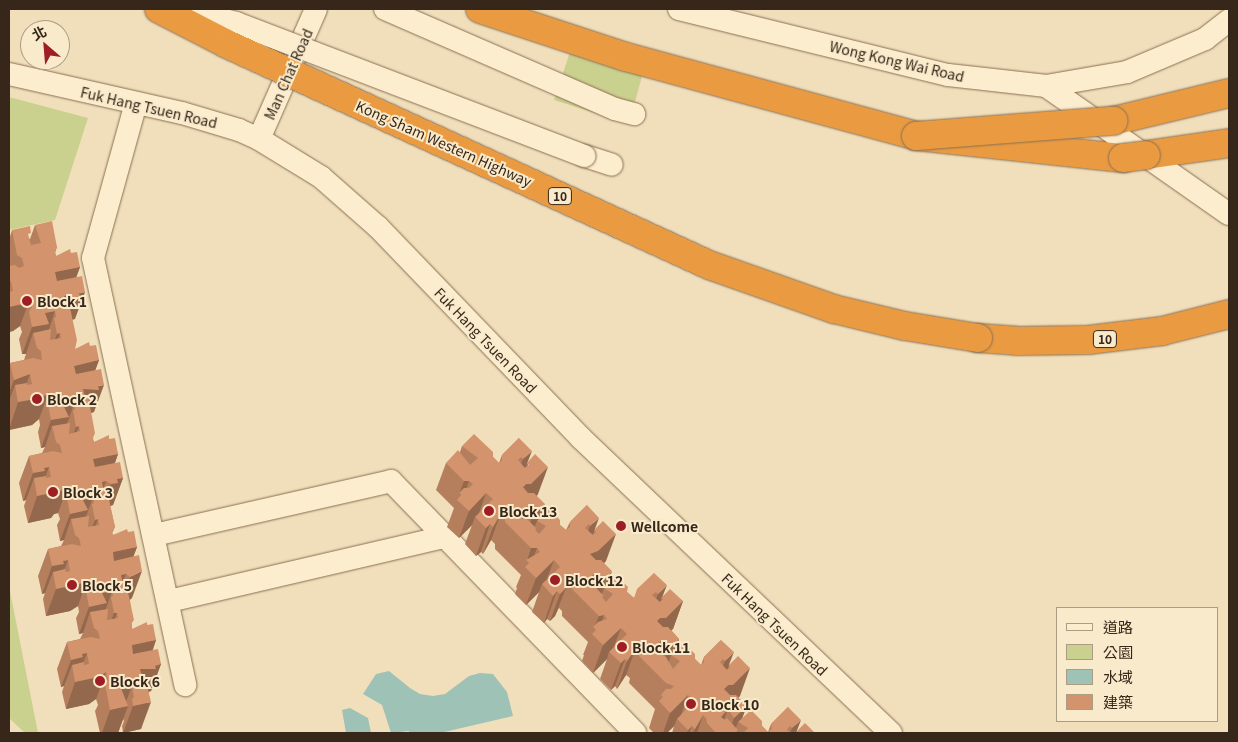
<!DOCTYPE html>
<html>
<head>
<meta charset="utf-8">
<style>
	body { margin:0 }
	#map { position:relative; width:1238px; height:742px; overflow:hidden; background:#f1dfbb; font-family:Georgia,"Noto Sans TC",serif }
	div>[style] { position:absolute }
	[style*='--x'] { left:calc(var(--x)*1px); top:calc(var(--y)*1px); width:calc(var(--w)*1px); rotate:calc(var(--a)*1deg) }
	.green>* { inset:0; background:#cad08e }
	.water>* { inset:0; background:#9fc2b7 }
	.roads { filter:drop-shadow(0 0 1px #8a6f53) drop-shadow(0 0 1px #8a6f53) }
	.minor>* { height:22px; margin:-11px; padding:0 11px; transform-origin:11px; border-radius:11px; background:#fcedce }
	.highway>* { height:28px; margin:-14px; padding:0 14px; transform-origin:14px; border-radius:14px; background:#ea9b42 }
	.bridges { filter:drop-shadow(0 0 1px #8a6f53) drop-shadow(0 0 1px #8a6f53) }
	.minor-bridge>* { height:22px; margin:-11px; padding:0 11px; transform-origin:11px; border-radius:11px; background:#fcedce }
	.highway-bridge>* { height:28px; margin:-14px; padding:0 14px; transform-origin:14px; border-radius:14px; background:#ea9b42 }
	.wall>* { inset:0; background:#b57f5e }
	.shaded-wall>* { inset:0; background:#94684c }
	.building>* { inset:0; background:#d3946d }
	.dots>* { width:14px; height:14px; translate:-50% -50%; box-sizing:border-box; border:2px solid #f8eacb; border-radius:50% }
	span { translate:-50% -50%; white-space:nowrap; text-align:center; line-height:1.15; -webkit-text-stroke:4px #f8eacb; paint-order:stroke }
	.shield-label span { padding:1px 4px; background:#f8eacb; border:1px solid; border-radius:4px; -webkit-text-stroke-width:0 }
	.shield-label { font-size:12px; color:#37271a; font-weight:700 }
	.street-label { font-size:14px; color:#37271a }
	.poi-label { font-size:14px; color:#37271a; font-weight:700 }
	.left { translate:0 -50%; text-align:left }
	.frame { position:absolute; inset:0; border:10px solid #37271a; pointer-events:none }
	.legend { position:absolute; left:1056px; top:607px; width:162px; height:115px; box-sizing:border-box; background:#f8eacb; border:1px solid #ab9c84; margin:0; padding:6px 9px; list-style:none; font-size:15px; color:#37271a }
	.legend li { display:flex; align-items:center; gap:10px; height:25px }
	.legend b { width:25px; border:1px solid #ab9c84 }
	.north { position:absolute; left:20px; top:20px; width:50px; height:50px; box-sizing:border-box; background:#f8eacb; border:1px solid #ab9c84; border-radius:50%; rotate:333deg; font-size:14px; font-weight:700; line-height:20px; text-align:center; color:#37271a }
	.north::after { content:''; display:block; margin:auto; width:18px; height:22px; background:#9e1e23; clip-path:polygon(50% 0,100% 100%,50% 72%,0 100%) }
</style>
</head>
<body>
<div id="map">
	<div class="green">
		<i style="clip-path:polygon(577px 31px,648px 54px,629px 124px,554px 100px)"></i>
		<i style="clip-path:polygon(9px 97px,88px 118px,55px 220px,9px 230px)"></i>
		<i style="clip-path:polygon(9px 586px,38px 733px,25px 733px,9px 718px)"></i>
	</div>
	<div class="water">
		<i style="clip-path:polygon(389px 671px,410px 688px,420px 694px,433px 696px,445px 694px,469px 676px,480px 673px,493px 674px,507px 692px,513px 716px,440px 733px,409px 733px,409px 731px,391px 733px,382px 705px,363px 694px,376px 674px)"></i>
		<i style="clip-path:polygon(350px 708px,368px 718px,371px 733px,346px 733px,342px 710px)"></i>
	</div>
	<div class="roads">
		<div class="minor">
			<i style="--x:385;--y:9;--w:251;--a:23.5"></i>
			<i style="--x:615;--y:109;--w:20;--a:15"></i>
			<i style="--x:679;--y:9;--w:277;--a:13.8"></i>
			<i style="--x:948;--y:75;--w:99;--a:6.4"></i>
			<i style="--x:1046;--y:86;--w:223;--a:35"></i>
			<i style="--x:9;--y:74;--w:177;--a:12.7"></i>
			<i style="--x:182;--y:113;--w:59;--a:16.6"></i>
			<i style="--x:239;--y:130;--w:22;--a:24"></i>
			<i style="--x:259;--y:139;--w:73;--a:31.5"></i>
			<i style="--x:321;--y:177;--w:76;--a:41.3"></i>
			<i style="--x:378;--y:227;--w:293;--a:46.1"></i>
			<i style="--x:581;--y:438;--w:428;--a:43.6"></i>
			<i style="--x:1046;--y:86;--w:82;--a:-9.8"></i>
			<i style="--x:1127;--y:72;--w:85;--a:-22.9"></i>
			<i style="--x:1205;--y:39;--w:31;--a:-38"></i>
			<i style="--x:136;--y:103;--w:161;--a:105.5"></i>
			<i style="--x:93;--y:258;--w:437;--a:77.8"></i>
			<i style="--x:259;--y:139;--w:142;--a:-66.3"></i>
			<i style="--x:585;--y:156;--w:28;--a:18"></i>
			<i style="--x:154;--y:535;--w:243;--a:-12.8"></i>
			<i style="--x:391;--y:481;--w:351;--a:45.9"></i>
			<i style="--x:169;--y:601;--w:283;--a:-13.1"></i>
		</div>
		<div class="highway">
			<i style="--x:480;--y:9;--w:154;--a:18.2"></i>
			<i style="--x:626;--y:57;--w:301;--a:15.2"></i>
			<i style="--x:916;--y:136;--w:208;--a:6.1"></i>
			<i style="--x:1113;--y:121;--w:119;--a:-13.6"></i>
			<i style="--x:1146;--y:155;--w:84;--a:-8.2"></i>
			<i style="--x:978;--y:338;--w:39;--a:4"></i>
			<i style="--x:1017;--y:341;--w:71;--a:-0.8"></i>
			<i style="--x:1088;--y:340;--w:75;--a:-6.9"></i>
			<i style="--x:1162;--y:331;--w:69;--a:-14.2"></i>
		</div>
	</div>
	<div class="bridges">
		<div class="minor-bridge">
			<i style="--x:184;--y:9;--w:54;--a:15.1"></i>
			<i style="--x:236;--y:23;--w:373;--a:20.9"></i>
		</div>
		<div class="highway-bridge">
			<i style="--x:159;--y:9;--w:76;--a:27.2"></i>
			<i style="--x:227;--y:44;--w:530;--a:24.63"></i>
			<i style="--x:709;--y:265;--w:133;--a:19.4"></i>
			<i style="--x:834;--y:309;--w:73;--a:13.5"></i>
			<i style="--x:905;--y:326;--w:74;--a:9.3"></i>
			<i style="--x:916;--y:136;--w:198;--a:-4.4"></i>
			<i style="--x:1123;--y:158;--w:23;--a:-7"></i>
		</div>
	</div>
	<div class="wall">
		<i style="clip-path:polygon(35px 225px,57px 247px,55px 253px,56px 256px,71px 253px,80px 267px,76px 277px,75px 319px,72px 319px,75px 349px,90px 346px,99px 360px,95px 370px,94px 412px,91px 413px,93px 440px,94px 442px,109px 439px,118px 454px,115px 463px,123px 478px,113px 505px,110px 506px,115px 527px,112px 533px,113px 535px,128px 532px,137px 547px,133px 557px,132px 598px,130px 600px,132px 629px,147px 625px,156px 640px,153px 650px,161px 664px,151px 691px,149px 692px,141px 729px,123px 733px,122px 726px,124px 721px,123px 719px,118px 733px,100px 733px,95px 711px,98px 705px,96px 699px,89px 704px,66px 709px,62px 692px,64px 686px,61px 687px,57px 669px,67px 642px,80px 639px,83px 633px,79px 634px,76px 618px,79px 612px,78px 606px,70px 611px,46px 616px,43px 599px,45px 593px,42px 594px,38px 576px,48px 549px,61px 546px,64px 540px,60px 541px,57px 525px,60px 519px,58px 513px,54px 514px,51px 518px,28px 523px,24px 506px,26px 500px,23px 501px,19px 483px,29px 456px,42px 453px,45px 447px,41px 448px,38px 432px,40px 425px,39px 419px,32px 425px,9px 430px,9px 366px,10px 363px,24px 360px,26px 354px,22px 354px,19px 339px,22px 332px,20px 326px,13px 331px,9px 332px,9px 240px,12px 230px,30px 239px)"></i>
		<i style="clip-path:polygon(519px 438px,538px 494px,537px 496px,540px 517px,560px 525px,566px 530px,570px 522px,587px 505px,606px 561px,604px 563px,608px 584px,627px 592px,634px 598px,654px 573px,662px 596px,683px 601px,673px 629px,671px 630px,679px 639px,675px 651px,695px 659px,701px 665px,704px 657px,721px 640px,740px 696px,738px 697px,742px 718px,762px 726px,768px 732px,771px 724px,788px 707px,797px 731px,815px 733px,672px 733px,674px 726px,667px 733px,654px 733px,649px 728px,655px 709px,629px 683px,630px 678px,626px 675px,617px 689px,615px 686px,611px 690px,600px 679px,607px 659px,593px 673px,582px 661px,584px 655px,583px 655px,588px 642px,562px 616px,562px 611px,559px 608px,555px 616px,550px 621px,547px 619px,544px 623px,532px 612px,539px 592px,526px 605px,515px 594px,517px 588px,516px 587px,521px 575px,495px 549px,495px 544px,491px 540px,483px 554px,481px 552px,476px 556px,465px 544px,472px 525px,459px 538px,447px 527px,454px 508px,436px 490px,446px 463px,460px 452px,462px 446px,493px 457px,499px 463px,502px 455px)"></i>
	</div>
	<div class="shaded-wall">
		<i style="clip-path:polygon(80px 267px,70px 295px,68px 295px,58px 322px,64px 296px,45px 300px,55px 272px)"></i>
		<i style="clip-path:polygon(85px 292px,75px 319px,72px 320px,63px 325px,73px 298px,79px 293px)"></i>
		<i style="clip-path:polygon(30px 299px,20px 326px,13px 331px,9px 332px,9px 307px)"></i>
		<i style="clip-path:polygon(55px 311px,46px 339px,33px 333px,26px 354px,22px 354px,32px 327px,45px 313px)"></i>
		<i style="clip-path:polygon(60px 333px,50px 360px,47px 361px,57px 334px)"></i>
		<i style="clip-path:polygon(99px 360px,89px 388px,65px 393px,74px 366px)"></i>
		<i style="clip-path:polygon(30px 374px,20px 401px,15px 385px,9px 401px,9px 393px,14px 380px)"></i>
		<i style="clip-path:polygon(104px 385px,94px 412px,90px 413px,89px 417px,83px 389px)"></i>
		<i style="clip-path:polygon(49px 392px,39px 419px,32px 425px,9px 430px,18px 402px)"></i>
		<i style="clip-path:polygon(74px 404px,64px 432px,52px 426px,45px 447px,41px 448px,51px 420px,64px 407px)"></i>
		<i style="clip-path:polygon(79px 426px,69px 454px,66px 454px,76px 427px)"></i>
		<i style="clip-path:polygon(532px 451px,521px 479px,513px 486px,523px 459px)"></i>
		<i style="clip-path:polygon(118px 454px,108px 481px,83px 486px,93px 459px)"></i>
		<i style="clip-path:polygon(49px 467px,39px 494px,34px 478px,26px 500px,23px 501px,33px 473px,44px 468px)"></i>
		<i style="clip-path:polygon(548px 467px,538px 494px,521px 511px,523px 487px)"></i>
		<i style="clip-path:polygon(123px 478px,113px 505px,110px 506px,101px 511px,111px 484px,117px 479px)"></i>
		<i style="clip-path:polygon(106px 481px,96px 508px,102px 482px)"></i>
		<i style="clip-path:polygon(464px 481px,469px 481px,461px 503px,461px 495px,459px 494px)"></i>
		<i style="clip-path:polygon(68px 486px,58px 513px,54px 514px,51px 518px,28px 523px,37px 496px)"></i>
		<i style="clip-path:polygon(486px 493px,477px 519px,475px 517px,472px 525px,459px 538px,469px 511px)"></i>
		<i style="clip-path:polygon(93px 497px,83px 525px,71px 519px,64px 540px,60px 541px,70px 514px,83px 500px)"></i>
		<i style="clip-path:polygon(545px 504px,539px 522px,537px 521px,531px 535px,524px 541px,532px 517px)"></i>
		<i style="clip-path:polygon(527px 507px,517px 534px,519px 515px)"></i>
		<i style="clip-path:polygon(501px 513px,491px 540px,483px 554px,493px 527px)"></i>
		<i style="clip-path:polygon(599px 518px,589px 545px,580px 554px,590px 526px)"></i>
		<i style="clip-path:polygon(98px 519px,88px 546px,85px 547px,95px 520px)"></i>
		<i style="clip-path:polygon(490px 524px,481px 552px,476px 556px,486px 528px)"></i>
		<i style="clip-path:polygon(616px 534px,606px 561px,589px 578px,590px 554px)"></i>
		<i style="clip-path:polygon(137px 547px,127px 574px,126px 574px,116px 602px,121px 575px,103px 579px,113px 552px)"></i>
		<i style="clip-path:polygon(531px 548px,537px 548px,528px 571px,529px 563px,527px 561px)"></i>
		<i style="clip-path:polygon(68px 560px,58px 587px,53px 572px,45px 593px,42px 594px,52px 566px,63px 561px)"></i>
		<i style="clip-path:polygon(554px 560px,544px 586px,542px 584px,539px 592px,526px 605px,536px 578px)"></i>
		<i style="clip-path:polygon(142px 571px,132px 598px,120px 605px,130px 577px)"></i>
		<i style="clip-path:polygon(612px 571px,606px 589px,604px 588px,598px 603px,591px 608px,599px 584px)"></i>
		<i style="clip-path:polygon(594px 574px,584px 601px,586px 582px)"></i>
		<i style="clip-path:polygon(87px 579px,78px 606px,70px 611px,46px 616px,56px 589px)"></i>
		<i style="clip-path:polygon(569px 580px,555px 616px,550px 621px,560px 594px,565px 584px)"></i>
		<i style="clip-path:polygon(667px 585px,656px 613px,648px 621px,658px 594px)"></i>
		<i style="clip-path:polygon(112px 591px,103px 618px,90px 612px,83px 633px,79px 634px,89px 607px,102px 593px)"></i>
		<i style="clip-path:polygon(557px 591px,547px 619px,544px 623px,553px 596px)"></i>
		<i style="clip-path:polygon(683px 601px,673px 629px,656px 645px,657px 621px,660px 618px)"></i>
		<i style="clip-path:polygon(114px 613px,117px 613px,107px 640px,104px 640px)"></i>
		<i style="clip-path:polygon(604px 615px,596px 638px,596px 630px,594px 628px,599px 616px)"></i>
		<i style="clip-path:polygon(621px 628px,611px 654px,609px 652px,607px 659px,593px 673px,603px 645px)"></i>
		<i style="clip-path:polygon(679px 639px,673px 656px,671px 655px,666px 670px,658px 675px,667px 651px)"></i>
		<i style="clip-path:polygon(156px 640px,146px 667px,122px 672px,132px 645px)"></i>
		<i style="clip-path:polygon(661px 641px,651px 668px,653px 649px)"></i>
		<i style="clip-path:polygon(636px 648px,626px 675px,617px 689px,627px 661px)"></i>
		<i style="clip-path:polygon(734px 652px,723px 680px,715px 688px,725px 661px)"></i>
		<i style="clip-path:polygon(87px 653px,77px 680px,72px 665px,64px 686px,61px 687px,71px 660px,82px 654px)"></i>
		<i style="clip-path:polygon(625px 659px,615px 686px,611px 690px,621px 663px)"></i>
		<i style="clip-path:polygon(161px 664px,151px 691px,148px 692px,133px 689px,140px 669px)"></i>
		<i style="clip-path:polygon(750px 668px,740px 696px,723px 713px,724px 689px)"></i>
		<i style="clip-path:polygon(106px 672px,96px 699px,89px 704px,66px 709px,75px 682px)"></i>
		<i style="clip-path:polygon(132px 686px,124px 707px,128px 706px,118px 733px,102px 733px,110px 710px,121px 688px)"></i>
		<i style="clip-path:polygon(688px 695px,679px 721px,677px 719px,674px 726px,667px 733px,663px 733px,670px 713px)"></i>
		<i style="clip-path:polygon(151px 702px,141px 729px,123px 733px,133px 706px)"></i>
		<i style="clip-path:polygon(747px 706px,740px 724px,738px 722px,734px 733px,729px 733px,734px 718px)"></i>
		<i style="clip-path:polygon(728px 709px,719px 733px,721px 717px)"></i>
		<i style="clip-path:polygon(703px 715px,697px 733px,693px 733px,695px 729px)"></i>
		<i style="clip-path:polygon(801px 720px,796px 733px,790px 733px,792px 728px)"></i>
		<i style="clip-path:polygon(692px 726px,689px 733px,687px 733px,688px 730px)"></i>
	</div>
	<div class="building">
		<i style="clip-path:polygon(52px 221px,57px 247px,55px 251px,56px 256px,70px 249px,71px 253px,77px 252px,80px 267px,55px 272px,57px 281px,82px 276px,85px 292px,79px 293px,80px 296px,73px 298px,68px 295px,64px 296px,65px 301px,69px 303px,77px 340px,75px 349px,89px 342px,90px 346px,96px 345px,99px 360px,74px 366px,76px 374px,101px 369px,104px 385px,98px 386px,99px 390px,83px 389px,84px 394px,88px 396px,95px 433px,93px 438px,94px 442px,109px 435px,109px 439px,115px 438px,118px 454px,93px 459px,95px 467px,120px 462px,123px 478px,117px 479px,118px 483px,111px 484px,106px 481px,102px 482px,103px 487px,107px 490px,115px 527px,112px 531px,113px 535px,127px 529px,128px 532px,134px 531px,137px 547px,113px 552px,114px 561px,139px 555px,142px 571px,130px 577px,126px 574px,121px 575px,122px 580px,126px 583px,134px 620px,131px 624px,132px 629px,147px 622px,147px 625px,153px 624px,156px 640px,132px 645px,133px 654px,158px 649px,161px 664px,155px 666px,156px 669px,140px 669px,141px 673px,145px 676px,151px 702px,133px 706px,132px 698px,134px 698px,132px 686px,121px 688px,128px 706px,110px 710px,105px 684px,108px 680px,106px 672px,99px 677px,75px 682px,72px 665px,84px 662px,84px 665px,89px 664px,87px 653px,82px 654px,83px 657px,71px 660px,67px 642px,91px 637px,100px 639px,98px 631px,94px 628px,90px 612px,108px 609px,107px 620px,118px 618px,117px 613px,114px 613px,111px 597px,113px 596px,112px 591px,102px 593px,107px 603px,89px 607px,86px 591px,89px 587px,87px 579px,80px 584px,56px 589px,53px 572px,65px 569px,66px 572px,70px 571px,68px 560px,63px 561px,64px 564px,52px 566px,48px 549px,72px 544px,81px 546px,79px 538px,75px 535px,71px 519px,89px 516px,88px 527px,99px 525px,98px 519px,95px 520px,92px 504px,94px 503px,93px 497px,83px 500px,88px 510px,70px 514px,67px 498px,70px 494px,68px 486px,64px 487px,61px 491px,37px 496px,34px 478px,46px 476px,46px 478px,51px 477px,49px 467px,44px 468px,45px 471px,33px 473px,29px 456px,53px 451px,62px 453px,60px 445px,56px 442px,52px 426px,70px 423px,69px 434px,80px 431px,79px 426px,76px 427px,73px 410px,75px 410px,74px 404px,64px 407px,69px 417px,51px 420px,48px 405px,51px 401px,49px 392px,42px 398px,18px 402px,15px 385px,27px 383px,27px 385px,32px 384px,30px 374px,14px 380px,10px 363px,33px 358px,42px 360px,41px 351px,37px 348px,33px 333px,51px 329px,50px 340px,61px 338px,60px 333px,57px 334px,54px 318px,56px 317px,55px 311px,45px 313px,49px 324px,32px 327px,29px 312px,32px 307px,30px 299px,23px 304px,9px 307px,9px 292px,13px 291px,11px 281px,9px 282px,9px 266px,15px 265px,19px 268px,24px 266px,22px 258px,17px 255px,12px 230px,30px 226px,31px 233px,28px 234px,31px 245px,41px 243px,35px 225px)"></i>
		<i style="clip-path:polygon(474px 434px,493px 452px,493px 457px,499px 463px,502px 460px,502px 455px,519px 438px,532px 451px,523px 459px,521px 457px,518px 460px,525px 468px,529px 465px,527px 463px,535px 454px,548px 467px,531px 484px,526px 484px,523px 487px,528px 493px,534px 493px,545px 504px,532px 517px,527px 507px,519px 515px,523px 519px,525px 517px,536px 528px,535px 530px,539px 534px,546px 526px,537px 521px,549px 508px,560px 520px,560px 525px,566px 530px,570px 527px,570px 522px,587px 505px,599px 518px,590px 526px,589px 524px,585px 528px,593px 535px,596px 532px,594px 530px,603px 521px,616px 534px,598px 551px,590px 554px,596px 560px,601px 560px,612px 571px,599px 584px,594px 574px,586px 582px,590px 586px,592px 584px,604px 596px,602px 597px,606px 602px,613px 594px,604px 588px,616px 575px,628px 587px,627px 592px,634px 598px,637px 589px,654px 573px,667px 585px,658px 594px,656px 592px,652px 595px,660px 602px,663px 599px,661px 598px,670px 589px,683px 601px,666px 618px,660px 618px,657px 621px,663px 627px,668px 627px,679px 639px,667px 651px,661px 641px,653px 649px,666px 657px,673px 669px,680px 661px,671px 655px,684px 643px,695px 654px,695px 659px,701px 665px,704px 662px,704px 657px,721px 640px,734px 652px,725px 661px,723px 659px,720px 662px,727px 670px,730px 667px,729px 665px,738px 656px,750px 668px,733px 685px,728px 685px,724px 689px,730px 695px,736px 695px,747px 706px,734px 718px,728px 709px,721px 717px,725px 720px,727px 718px,738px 730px,736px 732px,738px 733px,716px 733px,707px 723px,706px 718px,703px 715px,695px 729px,692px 726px,688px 730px,677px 719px,694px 701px,688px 695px,670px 713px,659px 701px,663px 697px,661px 695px,666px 689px,671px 689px,674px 686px,666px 683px,639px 656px,639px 651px,636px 648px,627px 661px,625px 659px,621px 663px,609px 652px,627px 634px,621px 628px,603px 645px,592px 634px,596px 630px,593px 627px,598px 622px,607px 619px,604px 615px,599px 616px,572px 589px,572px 584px,569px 580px,565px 584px,565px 589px,560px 594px,557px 591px,553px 596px,542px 584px,560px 567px,554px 560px,536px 578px,525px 567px,529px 563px,526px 560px,540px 552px,537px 548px,531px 548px,505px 522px,505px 517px,501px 513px,493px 527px,490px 524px,486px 528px,475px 517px,493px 499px,486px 493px,469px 511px,457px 500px,461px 495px,459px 493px,464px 488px,469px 488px,473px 484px,469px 481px,464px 481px,446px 463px,458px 450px,470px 465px,478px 458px,462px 446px)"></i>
		<i style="clip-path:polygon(788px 707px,801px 720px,792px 728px,790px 726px,787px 730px,791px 733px,743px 733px,748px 728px,738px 722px,751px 710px,762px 721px,762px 726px,768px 732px,772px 729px,771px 724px)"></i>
		<i style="clip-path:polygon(805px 723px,815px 733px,797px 733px,796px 732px)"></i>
	</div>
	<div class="dots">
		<i style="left:27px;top:301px;background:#9e1e23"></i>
		<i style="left:37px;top:399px;background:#9e1e23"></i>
		<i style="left:53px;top:492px;background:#9e1e23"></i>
		<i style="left:489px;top:511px;background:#9e1e23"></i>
		<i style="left:621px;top:526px;background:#9e1e23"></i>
		<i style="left:555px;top:580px;background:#9e1e23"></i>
		<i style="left:72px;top:585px;background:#9e1e23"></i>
		<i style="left:622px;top:647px;background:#9e1e23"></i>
		<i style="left:100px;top:681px;background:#9e1e23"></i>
		<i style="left:691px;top:704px;background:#9e1e23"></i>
	</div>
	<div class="shield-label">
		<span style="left:560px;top:196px">10</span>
		<span style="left:1105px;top:339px">10</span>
	</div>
	<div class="street-label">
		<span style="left:897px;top:61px;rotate:13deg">Wong Kong Wai Road</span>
		<span style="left:288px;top:74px;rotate:-66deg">Man Chat Road</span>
		<span style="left:149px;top:107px;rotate:13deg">Fuk Hang Tsuen Road</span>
		<span style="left:444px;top:143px;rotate:24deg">Kong Sham Western Highway</span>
		<span style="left:486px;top:340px;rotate:46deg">Fuk Hang Tsuen Road</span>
		<span style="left:775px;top:624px;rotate:44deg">Fuk Hang Tsuen Road</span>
	</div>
	<div class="poi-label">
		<span class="left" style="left:37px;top:301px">Block 1</span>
		<span class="left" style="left:47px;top:399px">Block 2</span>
		<span class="left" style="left:63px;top:492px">Block 3</span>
		<span class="left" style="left:499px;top:511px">Block 13</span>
		<span class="left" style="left:631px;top:526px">Wellcome</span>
		<span class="left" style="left:565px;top:580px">Block 12</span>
		<span class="left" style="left:82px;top:585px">Block 5</span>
		<span class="left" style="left:632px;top:647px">Block 11</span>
		<span class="left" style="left:110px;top:681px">Block 6</span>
		<span class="left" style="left:701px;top:704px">Block 10</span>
	</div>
	<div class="frame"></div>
	<ul class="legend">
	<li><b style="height:6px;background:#fcedce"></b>道路</li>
	<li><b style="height:14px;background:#cad08e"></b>公園</li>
	<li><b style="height:14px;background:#9fc2b7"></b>水域</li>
	<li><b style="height:14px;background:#d3946d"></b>建築</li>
	</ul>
	<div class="north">北</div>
</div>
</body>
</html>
